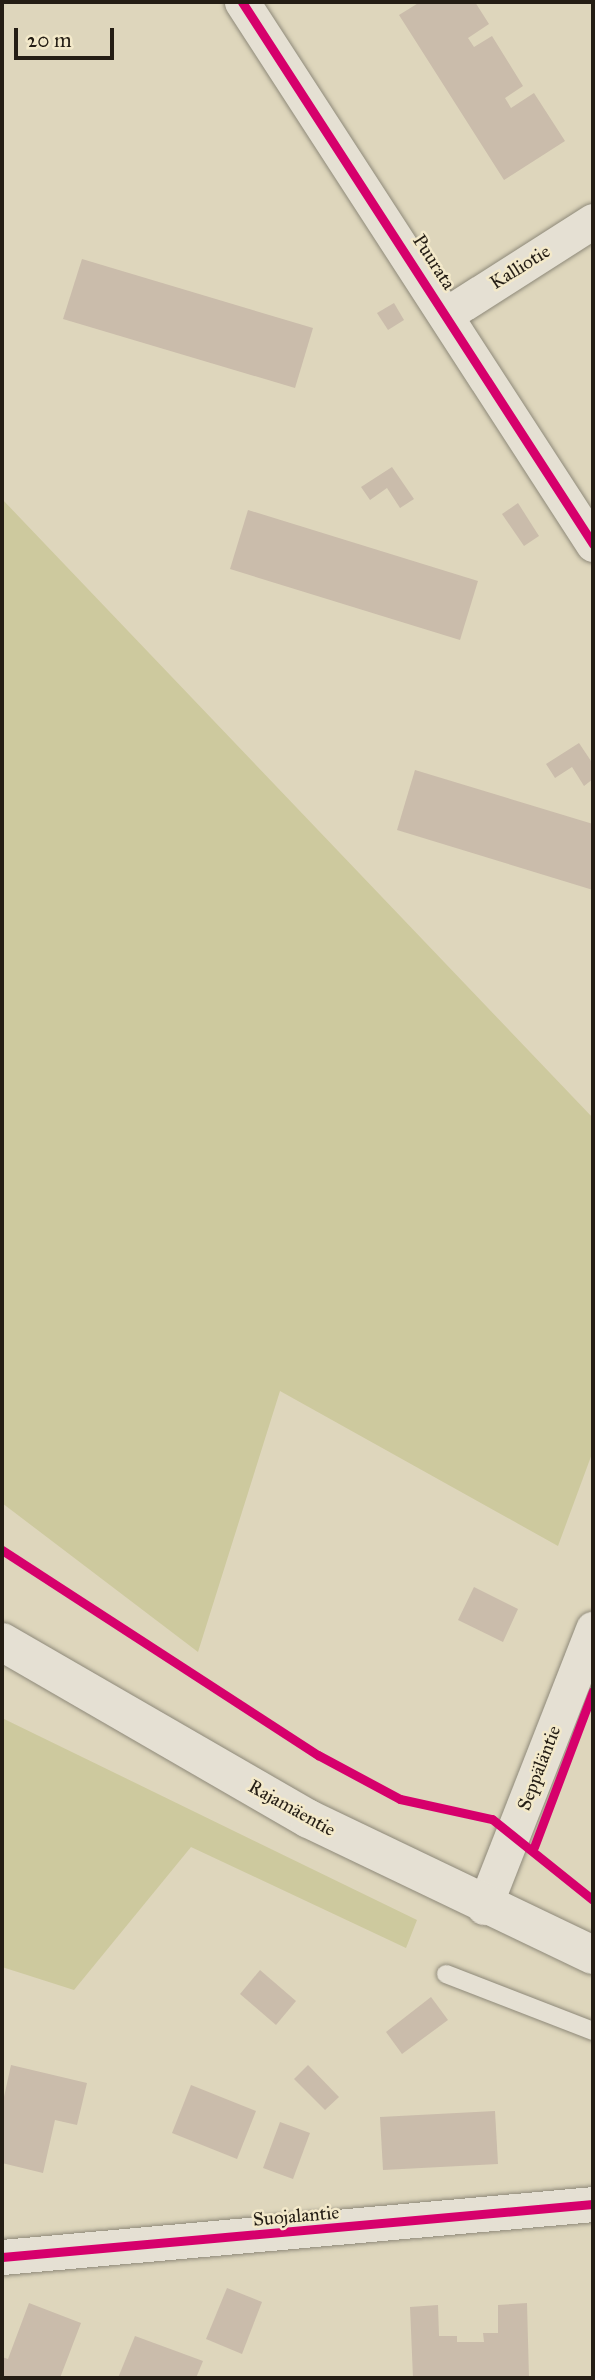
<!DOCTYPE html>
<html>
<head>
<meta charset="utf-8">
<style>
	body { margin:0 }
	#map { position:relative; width:595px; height:2380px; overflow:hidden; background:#ded6bc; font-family:"IM FELL Great Primer",serif }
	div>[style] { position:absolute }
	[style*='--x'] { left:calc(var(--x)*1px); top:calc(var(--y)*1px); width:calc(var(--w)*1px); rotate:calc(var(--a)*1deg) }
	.green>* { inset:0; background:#cdc99e }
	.building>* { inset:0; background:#cabcab }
	.roads { filter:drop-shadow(0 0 2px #8e8979) drop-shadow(0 0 2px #8e8979) }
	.lane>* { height:18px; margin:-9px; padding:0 9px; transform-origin:9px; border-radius:9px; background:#e5e0d3 }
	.street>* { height:35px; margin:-17.5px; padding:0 17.5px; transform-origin:17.5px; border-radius:17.5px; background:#e5e0d3 }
	.secondary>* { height:38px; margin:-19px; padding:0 19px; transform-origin:19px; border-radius:19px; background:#e5e0d3 }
	.cycleway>* { height:9px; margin:-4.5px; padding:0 4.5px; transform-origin:4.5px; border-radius:4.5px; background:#d6006c }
	span { translate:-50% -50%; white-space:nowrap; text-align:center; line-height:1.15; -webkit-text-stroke:5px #f3e9ca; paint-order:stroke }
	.street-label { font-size:19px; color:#241d14 }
	.frame { position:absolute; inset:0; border:4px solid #241d14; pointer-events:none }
	.scale { position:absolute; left:14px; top:28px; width:100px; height:32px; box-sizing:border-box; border:4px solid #241d14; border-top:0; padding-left:9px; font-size:21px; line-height:24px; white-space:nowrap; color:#241d14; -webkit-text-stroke:5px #f3e9ca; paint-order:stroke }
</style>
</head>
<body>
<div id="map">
	<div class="green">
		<i style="clip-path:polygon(2px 499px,593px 1118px,593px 1451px,558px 1546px,280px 1391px,198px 1652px,2px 1503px)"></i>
		<i style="clip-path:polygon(2px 1718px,417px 1920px,406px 1948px,191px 1847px,74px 1990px,2px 1967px)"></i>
	</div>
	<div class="building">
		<i style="clip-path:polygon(420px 2px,475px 2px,489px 24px,468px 38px,474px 47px,492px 36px,523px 86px,505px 98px,511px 108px,534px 93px,565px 141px,504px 180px,399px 15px)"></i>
		<i style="clip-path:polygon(82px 259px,313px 328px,295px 388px,63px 319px)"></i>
		<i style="clip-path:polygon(394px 303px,404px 320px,388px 330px,377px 313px)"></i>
		<i style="clip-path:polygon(392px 467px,414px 499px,400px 508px,387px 488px,370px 500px,361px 487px)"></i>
		<i style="clip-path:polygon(518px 503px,539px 536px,524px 546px,502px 514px)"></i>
		<i style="clip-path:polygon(248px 510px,478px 581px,460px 640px,230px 569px)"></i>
		<i style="clip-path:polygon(579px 743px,593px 764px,593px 779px,584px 786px,572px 767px,555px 778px,546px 764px)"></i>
		<i style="clip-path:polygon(415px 770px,593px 824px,593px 890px,397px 830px)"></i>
		<i style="clip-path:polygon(474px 1587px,518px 1609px,503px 1642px,458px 1620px)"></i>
		<i style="clip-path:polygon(260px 1970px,296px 2001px,276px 2025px,240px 1994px)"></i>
		<i style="clip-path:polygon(431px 1997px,448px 2020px,402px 2054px,386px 2032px)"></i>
		<i style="clip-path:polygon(11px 2065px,87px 2083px,77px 2125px,55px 2120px,43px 2173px,2px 2163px,2px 2106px)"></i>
		<i style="clip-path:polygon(308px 2065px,339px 2097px,325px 2110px,294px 2079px)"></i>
		<i style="clip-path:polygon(191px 2085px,256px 2111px,237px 2159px,172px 2133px)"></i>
		<i style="clip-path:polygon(495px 2111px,498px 2164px,383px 2170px,380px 2117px)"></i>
		<i style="clip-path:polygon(280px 2122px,310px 2133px,293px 2179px,263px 2168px)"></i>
		<i style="clip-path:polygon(227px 2288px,262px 2302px,242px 2354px,206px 2339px)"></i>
		<i style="clip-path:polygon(29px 2303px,81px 2323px,60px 2378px,2px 2378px,2px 2357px,8px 2359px)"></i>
		<i style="clip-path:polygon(527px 2303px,529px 2378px,413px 2378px,410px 2307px,438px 2305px,439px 2336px,457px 2336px,457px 2342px,484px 2342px,483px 2333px,498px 2333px,498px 2305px)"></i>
		<i style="clip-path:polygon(135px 2336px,203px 2361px,196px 2378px,118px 2378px)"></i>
	</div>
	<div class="roads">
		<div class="lane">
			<i style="--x:446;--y:1974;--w:158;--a:21.2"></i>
		</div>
		<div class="street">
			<i style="--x:242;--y:2;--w:646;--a:57.07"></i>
			<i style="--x:447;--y:314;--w:173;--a:-32.5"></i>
			<i style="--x:484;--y:1907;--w:299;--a:-68.6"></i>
			<i style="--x:2;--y:2257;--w:593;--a:-5.12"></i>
		</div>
		<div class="secondary">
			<i style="--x:2;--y:1642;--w:354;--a:30"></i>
			<i style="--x:309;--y:1819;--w:315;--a:25.6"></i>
		</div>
	</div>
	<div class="cycleway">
		<i style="--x:242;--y:2;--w:646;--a:57.07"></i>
		<i style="--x:2;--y:1550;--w:377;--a:33"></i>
		<i style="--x:318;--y:1755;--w:93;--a:28.2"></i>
		<i style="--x:400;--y:1799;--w:94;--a:12.3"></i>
		<i style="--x:492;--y:1819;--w:129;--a:38.7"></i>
		<i style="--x:534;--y:1847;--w:167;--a:-69.3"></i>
		<i style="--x:2;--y:2257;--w:593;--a:-5.12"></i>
	</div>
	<div class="street-label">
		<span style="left:434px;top:262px;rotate:57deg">Puurata</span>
		<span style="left:520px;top:267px;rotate:-32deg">Kalliotie</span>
		<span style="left:539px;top:1768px;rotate:-69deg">Seppäläntie</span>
		<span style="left:292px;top:1808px;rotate:29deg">Rajamäentie</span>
		<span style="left:296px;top:2216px;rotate:-5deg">Suojalantie</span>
	</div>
	<div class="frame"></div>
	<div class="scale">20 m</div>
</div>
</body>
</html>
